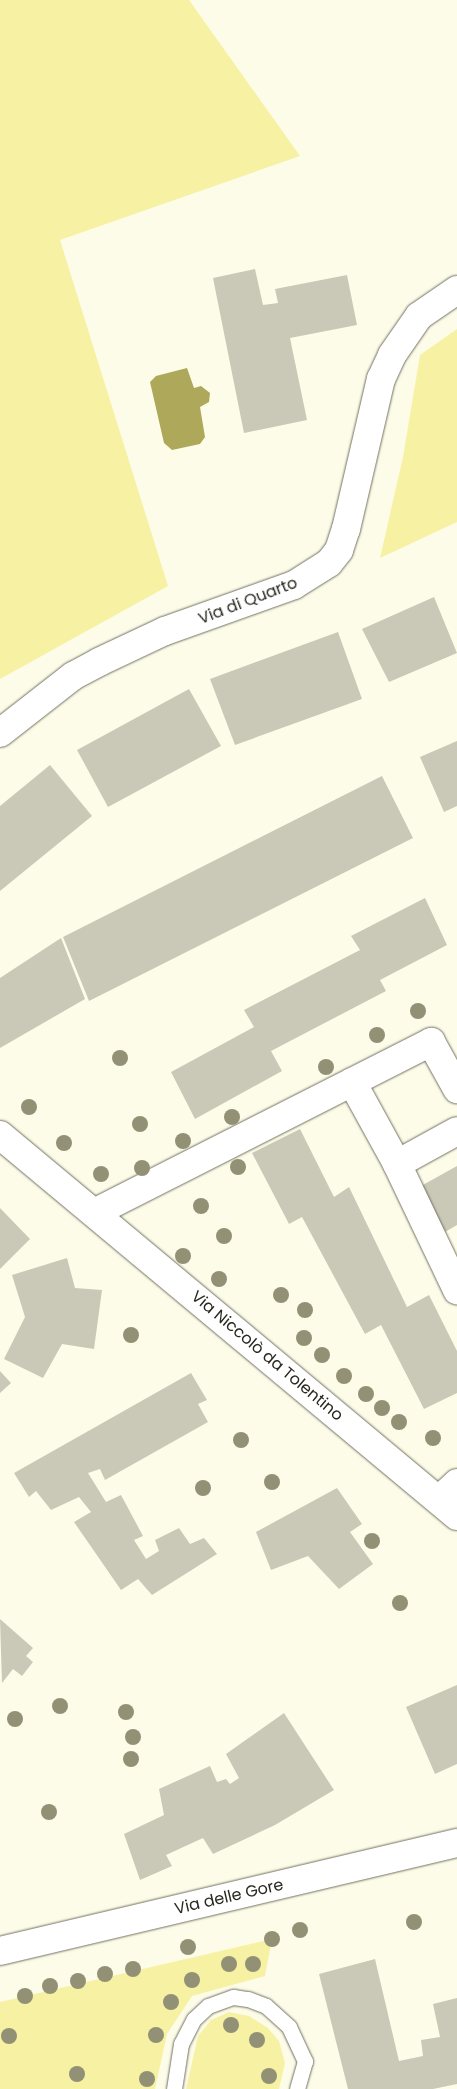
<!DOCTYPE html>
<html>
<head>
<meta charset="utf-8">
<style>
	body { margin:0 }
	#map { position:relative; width:457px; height:2089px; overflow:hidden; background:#fdfce9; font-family:Poppins,sans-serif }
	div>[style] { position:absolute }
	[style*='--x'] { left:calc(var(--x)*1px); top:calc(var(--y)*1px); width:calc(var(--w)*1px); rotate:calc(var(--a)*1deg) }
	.green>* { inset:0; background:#f7f1a3 }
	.water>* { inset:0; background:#aea85a }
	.building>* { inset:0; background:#cac9b7 }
	.roads { filter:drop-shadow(0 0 1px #727161) drop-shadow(0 0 1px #727161) }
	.lane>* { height:15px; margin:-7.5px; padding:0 7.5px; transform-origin:7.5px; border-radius:7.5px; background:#fff }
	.street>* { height:28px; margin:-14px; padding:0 14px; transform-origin:14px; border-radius:14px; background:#fff }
	.trees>* { width:16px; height:16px; margin:-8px; border-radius:50%; background:#929175 }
	span { translate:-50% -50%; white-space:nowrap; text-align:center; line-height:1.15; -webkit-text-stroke:4px #fff; paint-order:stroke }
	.street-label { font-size:16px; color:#292821 }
</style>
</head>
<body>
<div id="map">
	<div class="green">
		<i style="clip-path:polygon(0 0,189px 0,300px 156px,60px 240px,168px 586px,0 679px)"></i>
		<i style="clip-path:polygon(457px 329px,457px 522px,380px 558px,403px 457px,420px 355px)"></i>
		<i style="clip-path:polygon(272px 1939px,265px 1976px,192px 1996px,167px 2034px,155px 2089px,0 2089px,0 2002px)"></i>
		<i style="clip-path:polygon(229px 2012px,249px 2016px,268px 2028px,279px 2041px,285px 2063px,279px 2089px,186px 2089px,198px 2036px,211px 2020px)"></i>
	</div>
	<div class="water">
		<i style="clip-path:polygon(187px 368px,194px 388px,201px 386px,210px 393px,209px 402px,200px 407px,205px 437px,200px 444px,172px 450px,164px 443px,150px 382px,156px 376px)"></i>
	</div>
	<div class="building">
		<i style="clip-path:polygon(255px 269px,263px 305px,278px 303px,275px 289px,347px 275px,357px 325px,290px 338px,307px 420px,244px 433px,213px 278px)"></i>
		<i style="clip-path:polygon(434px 597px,457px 653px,389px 682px,362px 629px)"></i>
		<i style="clip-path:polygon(338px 632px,362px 699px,235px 745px,210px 679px)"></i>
		<i style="clip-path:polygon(189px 689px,221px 746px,108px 807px,77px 750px)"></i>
		<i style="clip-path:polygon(457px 741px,457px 806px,444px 812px,420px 757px)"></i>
		<i style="clip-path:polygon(50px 765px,92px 816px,0 891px,0 806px)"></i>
		<i style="clip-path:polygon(382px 776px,413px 838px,89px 1001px,63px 937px)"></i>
		<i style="clip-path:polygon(425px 898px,447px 945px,380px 980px,386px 991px,271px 1051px,282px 1071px,195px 1119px,171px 1072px,254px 1027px,244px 1010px,360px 950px,351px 936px)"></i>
		<i style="clip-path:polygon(61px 938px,85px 999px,0 1048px,0 978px)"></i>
		<i style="clip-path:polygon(300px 1129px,334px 1197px,349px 1187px,407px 1307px,429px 1295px,457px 1351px,457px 1393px,424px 1409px,381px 1325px,365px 1334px,302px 1217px,289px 1224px,252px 1153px)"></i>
		<i style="clip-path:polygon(457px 1166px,457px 1225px,445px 1232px,421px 1186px)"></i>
		<i style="clip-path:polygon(0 1208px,30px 1239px,0 1269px)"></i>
		<i style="clip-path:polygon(67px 1258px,75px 1288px,102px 1290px,94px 1349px,62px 1344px,43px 1378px,4px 1359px,25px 1317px,12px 1275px)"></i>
		<i style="clip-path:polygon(0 1371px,11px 1383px,0 1393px)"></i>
		<i style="clip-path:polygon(191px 1373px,207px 1400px,198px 1404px,208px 1422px,105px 1480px,100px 1469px,88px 1473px,106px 1502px,121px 1495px,143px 1536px,134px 1540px,146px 1559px,159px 1551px,155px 1540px,179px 1528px,190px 1544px,204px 1538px,217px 1554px,152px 1595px,138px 1579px,121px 1590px,74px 1522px,91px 1512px,79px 1497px,51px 1510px,36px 1491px,29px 1497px,14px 1473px)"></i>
		<i style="clip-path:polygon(337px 1488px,362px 1524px,350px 1532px,373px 1564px,339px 1589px,308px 1556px,271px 1570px,256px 1532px)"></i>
		<i style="clip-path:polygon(0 1619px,33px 1648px,26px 1656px,33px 1662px,22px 1676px,13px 1669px,2px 1683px)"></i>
		<i style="clip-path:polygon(457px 1685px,457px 1764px,435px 1774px,406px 1707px)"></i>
		<i style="clip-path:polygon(284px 1713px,334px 1790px,275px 1825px,213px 1854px,203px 1838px,166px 1855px,172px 1866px,140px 1880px,124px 1834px,164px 1815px,159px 1789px,210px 1766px,217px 1782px,226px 1779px,230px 1784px,239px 1778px,226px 1754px)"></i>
		<i style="clip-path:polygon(375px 1959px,399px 2061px,423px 2056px,421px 2040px,440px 2037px,433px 2004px,457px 1998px,457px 2084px,433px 2089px,348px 2089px,319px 1974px)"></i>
	</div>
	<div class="roads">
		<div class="lane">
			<i style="--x:174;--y:2089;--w:46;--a:-81.2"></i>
			<i style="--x:181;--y:2044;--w:28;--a:-63"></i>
			<i style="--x:194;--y:2019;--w:19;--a:-43"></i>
			<i style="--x:208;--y:2006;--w:27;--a:-20"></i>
			<i style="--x:233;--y:1997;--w:15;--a:8"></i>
			<i style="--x:248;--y:1999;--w:19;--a:21"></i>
			<i style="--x:266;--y:2006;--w:31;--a:42"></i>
			<i style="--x:289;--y:2027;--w:38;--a:65"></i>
			<i style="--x:305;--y:2061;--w:29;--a:106"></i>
		</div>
		<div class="street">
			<i style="--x:0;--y:733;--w:93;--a:-38"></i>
			<i style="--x:73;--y:676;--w:30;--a:-28"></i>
			<i style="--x:99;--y:662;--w:73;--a:-25.2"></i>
			<i style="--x:165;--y:631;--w:137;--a:-19.6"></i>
			<i style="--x:294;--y:585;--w:41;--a:-32.2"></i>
			<i style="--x:329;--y:563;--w:16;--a:-52"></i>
			<i style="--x:339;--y:550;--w:22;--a:-72"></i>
			<i style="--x:346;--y:529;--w:154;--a:-76.9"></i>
			<i style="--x:381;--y:379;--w:26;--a:-65"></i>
			<i style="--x:392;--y:355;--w:47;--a:-55.3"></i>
			<i style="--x:419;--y:316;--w:46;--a:-34.4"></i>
			<i style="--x:352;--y:1082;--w:94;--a:61.2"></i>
			<i style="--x:397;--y:1164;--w:140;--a:64.5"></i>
			<i style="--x:0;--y:1135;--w:595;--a:39.82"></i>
			<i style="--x:397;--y:1164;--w:68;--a:-28.8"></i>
			<i style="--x:96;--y:1212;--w:376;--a:-26.9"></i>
			<i style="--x:431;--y:1042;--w:54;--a:61"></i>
			<i style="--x:439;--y:1500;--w:25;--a:-43"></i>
			<i style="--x:0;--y:1951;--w:470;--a:-13.3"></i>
		</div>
	</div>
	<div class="trees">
		<i style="left:418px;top:1011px"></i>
		<i style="left:377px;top:1035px"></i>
		<i style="left:120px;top:1058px"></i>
		<i style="left:326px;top:1067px"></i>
		<i style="left:29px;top:1107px"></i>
		<i style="left:232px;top:1117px"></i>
		<i style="left:140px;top:1124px"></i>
		<i style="left:183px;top:1141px"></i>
		<i style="left:64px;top:1143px"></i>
		<i style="left:238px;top:1167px"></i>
		<i style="left:142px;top:1168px"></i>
		<i style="left:101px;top:1174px"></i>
		<i style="left:201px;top:1206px"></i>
		<i style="left:224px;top:1236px"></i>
		<i style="left:183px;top:1256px"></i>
		<i style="left:219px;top:1279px"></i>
		<i style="left:281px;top:1295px"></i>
		<i style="left:305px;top:1310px"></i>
		<i style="left:131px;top:1335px"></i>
		<i style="left:304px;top:1338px"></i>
		<i style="left:322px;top:1355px"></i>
		<i style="left:344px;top:1376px"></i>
		<i style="left:366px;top:1394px"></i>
		<i style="left:382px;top:1408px"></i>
		<i style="left:399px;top:1422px"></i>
		<i style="left:433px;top:1438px"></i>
		<i style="left:241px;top:1440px"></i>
		<i style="left:272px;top:1482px"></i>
		<i style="left:203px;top:1488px"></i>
		<i style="left:372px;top:1541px"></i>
		<i style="left:400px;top:1603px"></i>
		<i style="left:60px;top:1706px"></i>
		<i style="left:126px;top:1712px"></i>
		<i style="left:15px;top:1719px"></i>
		<i style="left:133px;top:1737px"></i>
		<i style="left:131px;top:1759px"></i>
		<i style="left:49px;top:1812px"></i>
		<i style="left:414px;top:1922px"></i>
		<i style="left:300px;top:1930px"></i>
		<i style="left:272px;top:1939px"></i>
		<i style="left:188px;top:1947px"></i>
		<i style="left:229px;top:1964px"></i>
		<i style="left:253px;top:1964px"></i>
		<i style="left:133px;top:1969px"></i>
		<i style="left:105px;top:1974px"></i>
		<i style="left:192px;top:1980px"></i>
		<i style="left:78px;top:1981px"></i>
		<i style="left:50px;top:1986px"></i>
		<i style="left:25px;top:1996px"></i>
		<i style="left:171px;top:2002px"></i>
		<i style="left:231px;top:2025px"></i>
		<i style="left:156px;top:2035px"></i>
		<i style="left:9px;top:2036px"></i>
		<i style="left:257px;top:2040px"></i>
		<i style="left:77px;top:2074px"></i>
		<i style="left:269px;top:2076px"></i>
		<i style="left:147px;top:2079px"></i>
	</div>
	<div class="street-label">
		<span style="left:248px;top:601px;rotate:-21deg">Via di Quarto</span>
		<span style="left:267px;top:1356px;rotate:40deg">Via Niccolò da Tolentino</span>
		<span style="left:229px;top:1897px;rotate:-13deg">Via delle Gore</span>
	</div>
</div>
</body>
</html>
